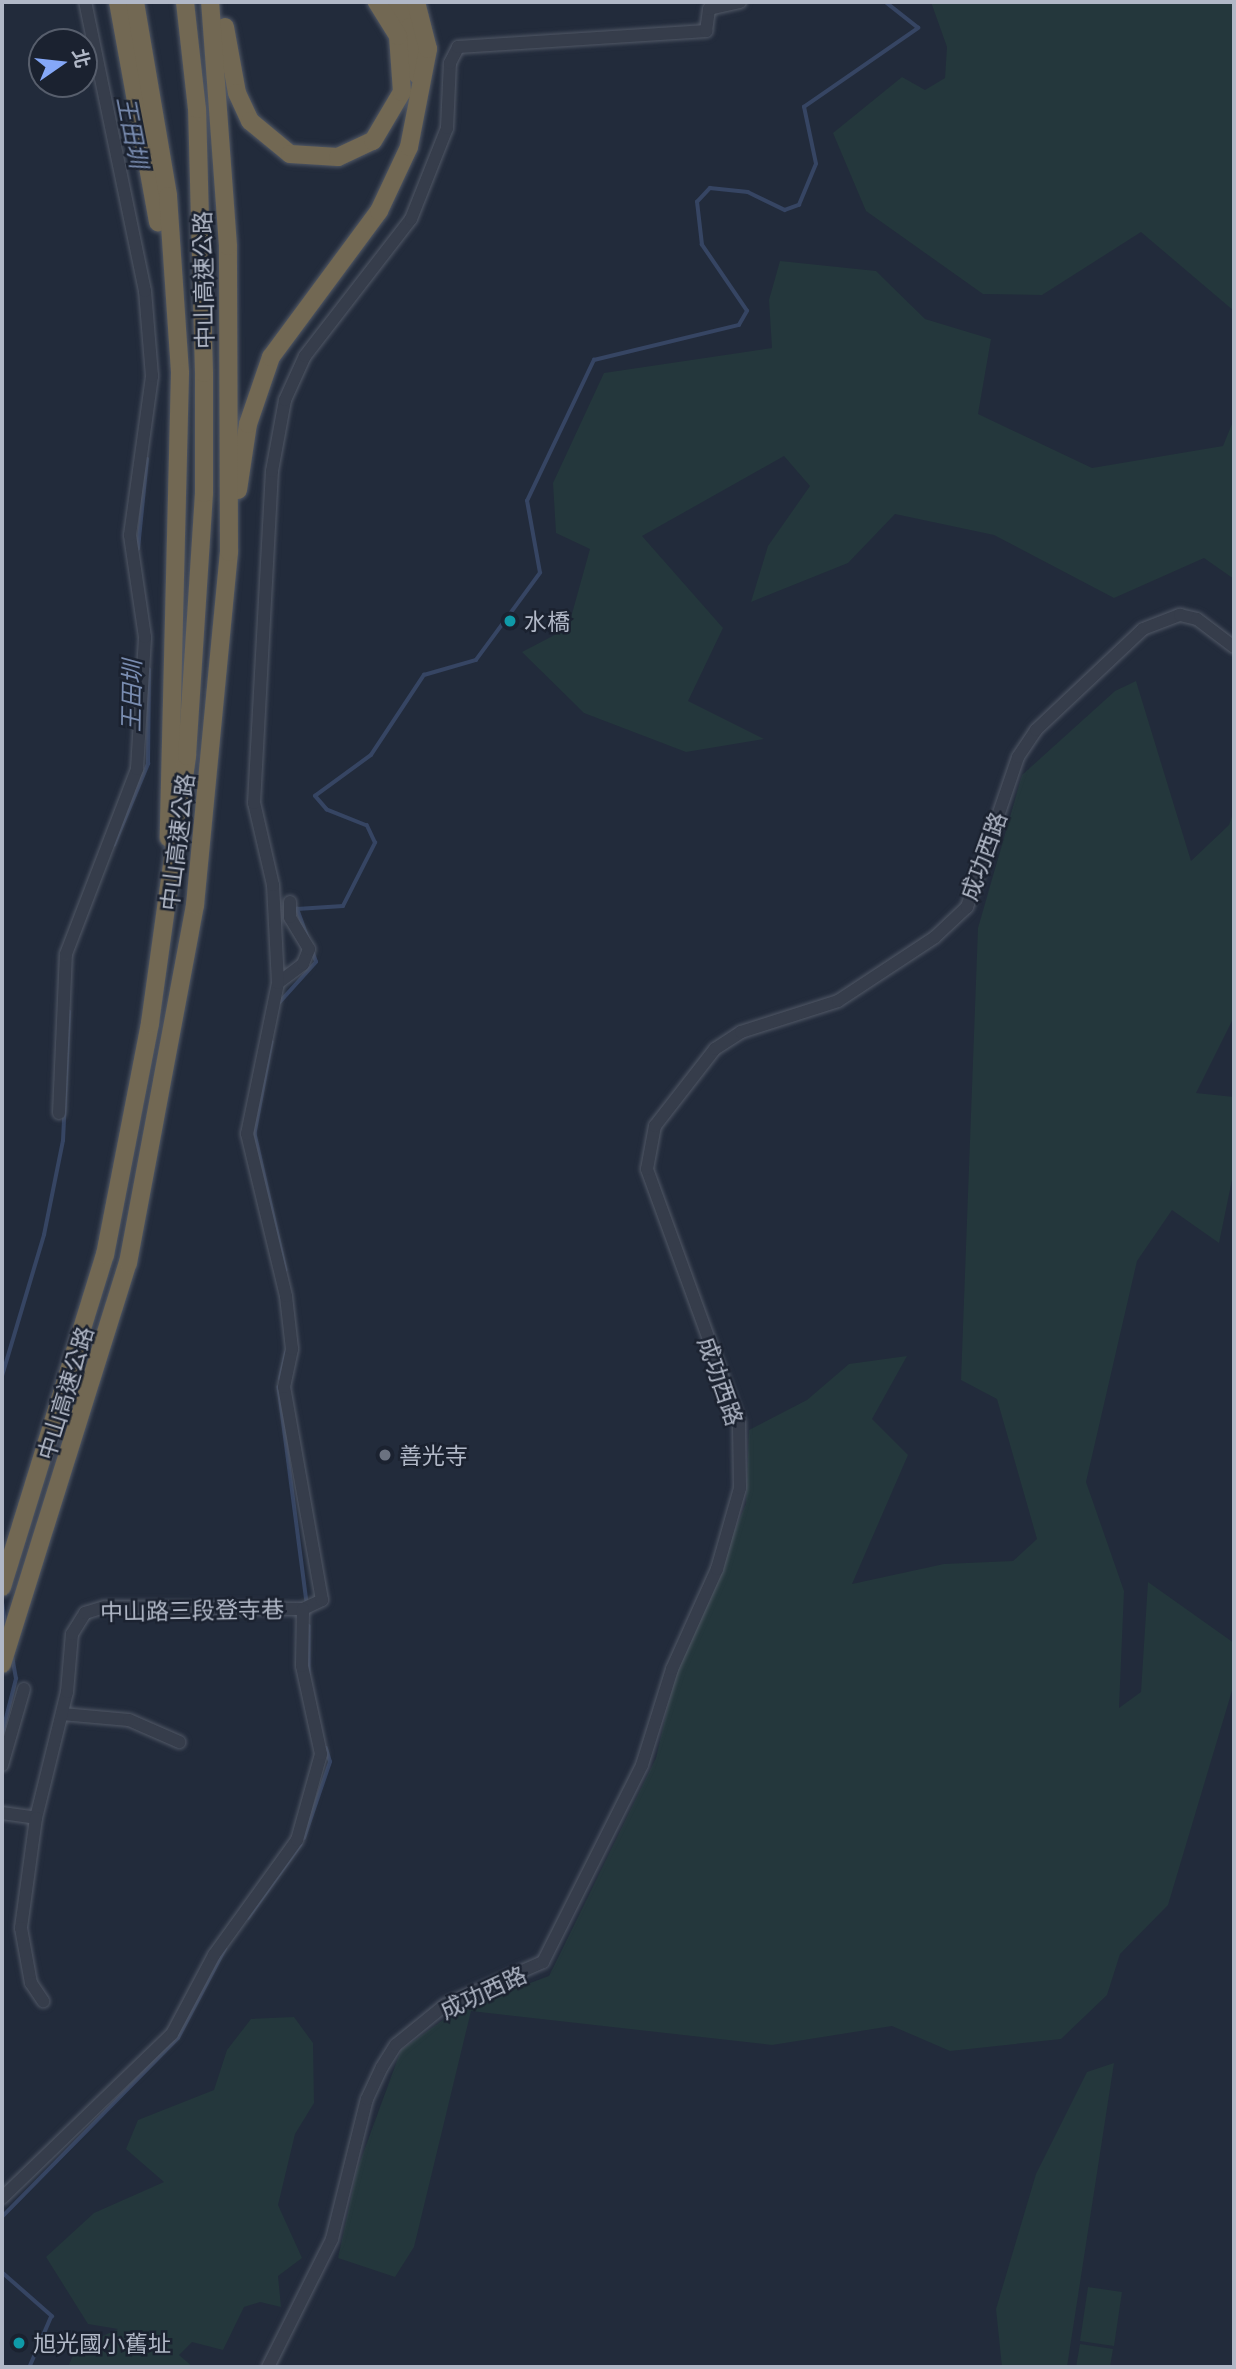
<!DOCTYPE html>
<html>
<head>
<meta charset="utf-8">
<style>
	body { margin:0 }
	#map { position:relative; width:1236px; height:2369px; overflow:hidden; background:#222b3b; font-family:"Open Sans","Noto Sans TC",sans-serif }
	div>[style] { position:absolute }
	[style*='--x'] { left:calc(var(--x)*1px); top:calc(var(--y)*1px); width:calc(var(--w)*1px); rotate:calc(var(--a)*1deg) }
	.green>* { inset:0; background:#24373c }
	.stream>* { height:3.5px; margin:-1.75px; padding:0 1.75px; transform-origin:1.75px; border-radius:1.75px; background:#364563 }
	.roads { filter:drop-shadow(0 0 2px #515866) drop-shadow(0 0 2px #515866) }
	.minor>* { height:12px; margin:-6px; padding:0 6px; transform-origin:6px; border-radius:6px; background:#363d4b }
	.highway>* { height:18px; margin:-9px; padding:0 9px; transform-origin:9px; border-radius:9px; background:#726853 }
	.dots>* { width:19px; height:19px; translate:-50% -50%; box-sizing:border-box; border:4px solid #1b2230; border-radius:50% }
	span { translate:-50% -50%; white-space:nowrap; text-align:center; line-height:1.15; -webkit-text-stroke:5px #1b2230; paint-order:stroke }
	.street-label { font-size:23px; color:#b1b8c7 }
	.poi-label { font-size:23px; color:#b1b8c7 }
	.left { translate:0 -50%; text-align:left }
	.water-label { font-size:24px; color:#798cb0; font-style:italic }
	.frame { position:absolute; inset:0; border:4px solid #b1b8c7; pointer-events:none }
	.north { position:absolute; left:28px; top:28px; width:70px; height:70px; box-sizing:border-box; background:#1b2230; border:2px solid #575e6c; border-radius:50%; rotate:76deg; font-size:19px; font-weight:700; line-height:28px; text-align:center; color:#b1b8c7 }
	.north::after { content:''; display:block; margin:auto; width:24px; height:32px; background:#85a8f8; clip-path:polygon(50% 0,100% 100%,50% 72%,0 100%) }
</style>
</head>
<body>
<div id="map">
	<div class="green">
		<i style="clip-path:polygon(931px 2px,1234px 2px,1234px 311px,1141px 232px,1042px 295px,983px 294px,866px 211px,833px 133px,902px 77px,925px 90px,945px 78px,947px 47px)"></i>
		<i style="clip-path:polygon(780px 261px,876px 271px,925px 319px,991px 339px,978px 414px,1092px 468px,1223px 446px,1234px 419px,1234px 579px,1204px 558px,1114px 598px,994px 535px,895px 514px,848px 563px,751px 602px,768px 546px,810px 486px,784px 456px,642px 536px,723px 628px,688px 701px,764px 739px,686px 752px,584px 713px,522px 652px,568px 628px,590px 549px,556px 533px,553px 483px,604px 373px,772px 348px,769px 300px)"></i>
		<i style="clip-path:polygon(1136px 681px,1191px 861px,1229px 825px,1234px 810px,1234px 1017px,1196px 1093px,1234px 1097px,1234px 1170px,1219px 1243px,1172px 1210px,1137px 1261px,1086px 1482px,1124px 1591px,1119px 1708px,1141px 1692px,1148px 1582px,1234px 1643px,1234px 1684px,1168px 1905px,1120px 1954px,1107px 1995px,1061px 2039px,950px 2051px,892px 2026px,772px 2045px,471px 2011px,414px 2247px,395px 2277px,338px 2258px,357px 2170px,401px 2050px,457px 2010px,549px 1976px,656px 1758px,679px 1658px,746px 1504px,749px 1430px,807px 1400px,849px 1364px,907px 1356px,872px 1419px,908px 1455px,852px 1584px,944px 1564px,1013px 1561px,1037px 1539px,997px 1399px,961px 1380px,978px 928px,1022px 775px,1115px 691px)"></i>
		<i style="clip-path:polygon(294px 2017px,313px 2043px,314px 2103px,295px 2134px,278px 2205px,302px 2258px,278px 2276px,281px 2307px,260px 2302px,244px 2307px,223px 2350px,192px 2342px,179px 2355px,193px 2367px,68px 2367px,76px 2348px,118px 2329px,88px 2324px,46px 2257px,94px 2213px,164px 2182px,126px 2149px,138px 2120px,214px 2090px,227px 2050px,251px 2019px)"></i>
		<i style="clip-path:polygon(1114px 2063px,1067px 2367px,1002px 2367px,996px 2309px,1036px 2174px,1087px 2072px)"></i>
		<i style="clip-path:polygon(1088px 2287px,1122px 2292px,1114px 2346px,1080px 2341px)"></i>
		<i style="clip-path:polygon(1080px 2344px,1113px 2349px,1110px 2367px,1076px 2367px)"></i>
	</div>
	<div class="stream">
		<i style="--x:138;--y:549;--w:90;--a:-84.3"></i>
		<i style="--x:114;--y:845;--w:88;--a:-67.2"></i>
		<i style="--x:148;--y:764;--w:94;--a:-89.4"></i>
		<i style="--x:279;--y:1003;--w:55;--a:-47.9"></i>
		<i style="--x:316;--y:962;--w:56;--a:-109.7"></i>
		<i style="--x:297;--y:909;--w:46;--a:-3.7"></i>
		<i style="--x:343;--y:906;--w:71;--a:-63.1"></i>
		<i style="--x:375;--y:843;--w:19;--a:-115"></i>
		<i style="--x:367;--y:826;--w:43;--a:-158.2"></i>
		<i style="--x:327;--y:810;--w:18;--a:-131"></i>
		<i style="--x:315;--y:796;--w:69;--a:-36.2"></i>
		<i style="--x:371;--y:755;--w:96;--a:-56.5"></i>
		<i style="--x:424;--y:675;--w:54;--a:-16.1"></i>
		<i style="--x:476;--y:660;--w:108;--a:-53.7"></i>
		<i style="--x:540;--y:573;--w:73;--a:-100.2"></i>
		<i style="--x:527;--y:501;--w:156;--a:-64.6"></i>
		<i style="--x:594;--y:360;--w:149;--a:-13.6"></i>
		<i style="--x:739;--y:325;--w:16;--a:-60"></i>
		<i style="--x:747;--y:311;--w:80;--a:-124.3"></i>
		<i style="--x:702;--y:245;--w:43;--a:-96.6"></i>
		<i style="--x:697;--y:202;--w:19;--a:-47"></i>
		<i style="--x:710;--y:188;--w:38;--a:6"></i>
		<i style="--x:748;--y:192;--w:41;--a:25.9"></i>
		<i style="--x:785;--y:210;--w:15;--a:-20"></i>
		<i style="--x:799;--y:205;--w:44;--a:-67.5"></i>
		<i style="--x:816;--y:164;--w:58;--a:-101.9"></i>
		<i style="--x:804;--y:107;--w:139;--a:-34.7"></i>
		<i style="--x:918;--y:28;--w:42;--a:-141.8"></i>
		<i style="--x:272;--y:1042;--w:94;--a:100.5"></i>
		<i style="--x:255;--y:1134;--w:139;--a:77.2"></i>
		<i style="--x:2;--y:1376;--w:147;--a:-73.4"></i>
		<i style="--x:44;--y:1235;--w:96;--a:-78.6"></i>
		<i style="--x:63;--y:1141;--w:129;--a:-87.3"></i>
		<i style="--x:280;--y:1379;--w:27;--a:-77"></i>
		<i style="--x:279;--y:1387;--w:219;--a:82.6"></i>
		<i style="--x:2;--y:1599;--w:27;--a:82"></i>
		<i style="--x:309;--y:1626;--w:48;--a:90"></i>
		<i style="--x:2;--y:1734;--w:57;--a:-75.7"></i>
		<i style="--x:16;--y:1679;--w:22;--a:-100"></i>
		<i style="--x:304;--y:1838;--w:80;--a:-71.1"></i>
		<i style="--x:330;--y:1762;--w:14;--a:-107"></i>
		<i style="--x:248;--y:1918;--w:90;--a:-54.5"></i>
		<i style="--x:2;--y:2217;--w:251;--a:-45.5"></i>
		<i style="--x:178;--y:2038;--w:101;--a:-62.2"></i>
		<i style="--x:2;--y:2272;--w:67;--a:41.3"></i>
		<i style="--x:52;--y:2316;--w:56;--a:113.3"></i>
	</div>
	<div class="roads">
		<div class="minor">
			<i style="--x:278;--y:983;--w:31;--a:-37"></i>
			<i style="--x:303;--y:964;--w:16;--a:-68"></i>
			<i style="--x:309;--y:949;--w:37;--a:-121"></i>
			<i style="--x:290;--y:917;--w:15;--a:-90"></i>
			<i style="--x:59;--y:1113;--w:159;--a:-87.5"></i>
			<i style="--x:66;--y:954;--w:198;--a:-69"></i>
			<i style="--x:137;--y:769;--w:132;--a:-86.5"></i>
			<i style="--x:145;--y:637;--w:103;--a:-98.4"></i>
			<i style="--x:130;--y:535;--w:161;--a:-82.1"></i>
			<i style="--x:152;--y:376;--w:85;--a:-94.7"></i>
			<i style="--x:145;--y:291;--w:295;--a:-101.7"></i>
			<i style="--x:62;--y:1714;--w:67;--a:5.1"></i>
			<i style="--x:129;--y:1720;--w:55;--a:23.7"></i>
			<i style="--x:2;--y:1765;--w:79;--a:-73.9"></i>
			<i style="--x:2;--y:1813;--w:34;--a:8"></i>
			<i style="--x:36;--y:1818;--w:130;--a:-76.2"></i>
			<i style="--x:67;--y:1692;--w:58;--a:-85.1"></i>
			<i style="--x:72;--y:1634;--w:25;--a:-58"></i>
			<i style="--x:85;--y:1613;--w:21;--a:-17"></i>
			<i style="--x:105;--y:1607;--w:198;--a:0.6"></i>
			<i style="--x:303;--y:1609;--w:21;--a:-25"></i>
			<i style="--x:322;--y:1600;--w:216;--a:-100.1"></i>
			<i style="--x:284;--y:1387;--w:39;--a:-78"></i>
			<i style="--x:292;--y:1349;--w:53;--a:-96.5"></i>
			<i style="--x:286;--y:1296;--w:167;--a:-103.5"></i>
			<i style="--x:247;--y:1134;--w:154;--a:-78.4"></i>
			<i style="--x:278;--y:983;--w:98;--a:-92.9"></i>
			<i style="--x:273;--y:885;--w:84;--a:-103"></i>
			<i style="--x:254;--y:803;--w:332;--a:-86.9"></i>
			<i style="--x:272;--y:471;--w:72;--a:-79.6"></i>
			<i style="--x:285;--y:400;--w:48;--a:-65.6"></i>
			<i style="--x:305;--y:356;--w:173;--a:-52.3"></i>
			<i style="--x:411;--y:219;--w:98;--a:-68.4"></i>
			<i style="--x:447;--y:128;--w:65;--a:-87.4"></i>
			<i style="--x:450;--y:63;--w:18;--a:-63"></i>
			<i style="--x:458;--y:47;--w:249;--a:-3.7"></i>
			<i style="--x:706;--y:31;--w:22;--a:-82"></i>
			<i style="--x:709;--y:9;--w:32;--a:-13"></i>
			<i style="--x:36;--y:1818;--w:111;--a:97.8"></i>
			<i style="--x:21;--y:1928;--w:56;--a:79.7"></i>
			<i style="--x:31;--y:1983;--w:22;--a:56"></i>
			<i style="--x:2;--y:2198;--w:236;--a:-44"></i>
			<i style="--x:172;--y:2034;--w:89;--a:-62"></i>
			<i style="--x:214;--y:1955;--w:142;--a:-54.2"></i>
			<i style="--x:297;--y:1840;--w:89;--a:-74.4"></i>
			<i style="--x:321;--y:1754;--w:90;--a:-102.2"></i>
			<i style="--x:302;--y:1666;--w:57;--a:-89"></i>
			<i style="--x:268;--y:2367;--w:143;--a:-63.4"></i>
			<i style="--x:332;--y:2239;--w:144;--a:-76"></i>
			<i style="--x:367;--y:2099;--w:35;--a:-65"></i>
			<i style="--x:382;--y:2067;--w:26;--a:-58"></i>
			<i style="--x:396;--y:2045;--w:63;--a:-39.2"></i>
			<i style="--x:445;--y:2005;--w:107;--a:-23.7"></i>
			<i style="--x:543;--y:1962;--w:220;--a:-63.3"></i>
			<i style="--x:642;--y:1765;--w:101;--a:-72.6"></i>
			<i style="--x:672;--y:1669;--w:110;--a:-65.8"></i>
			<i style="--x:717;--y:1569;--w:84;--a:-74.1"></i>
			<i style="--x:740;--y:1488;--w:66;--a:-90.9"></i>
			<i style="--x:739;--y:1422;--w:269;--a:-110"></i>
			<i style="--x:647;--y:1169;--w:44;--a:-79.5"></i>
			<i style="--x:655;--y:1126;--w:98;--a:-52.1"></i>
			<i style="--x:715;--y:1049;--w:31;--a:-33"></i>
			<i style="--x:741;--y:1032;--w:102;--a:-17.7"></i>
			<i style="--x:838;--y:1001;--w:116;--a:-33.4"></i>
			<i style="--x:935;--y:937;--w:44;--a:-43.2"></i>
			<i style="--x:967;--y:907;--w:158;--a:-71.2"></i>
			<i style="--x:1018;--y:757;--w:32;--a:-56"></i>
			<i style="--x:1036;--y:730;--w:147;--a:-43.3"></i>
			<i style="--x:1143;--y:629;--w:40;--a:-21"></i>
			<i style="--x:1180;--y:615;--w:17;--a:13"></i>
			<i style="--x:1197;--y:619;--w:46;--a:37.1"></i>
		</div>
		<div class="highway">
			<i style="--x:118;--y:2;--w:224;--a:79.7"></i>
			<i style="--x:135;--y:2;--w:197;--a:80.3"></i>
			<i style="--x:168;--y:196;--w:177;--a:86.1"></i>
			<i style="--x:180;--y:373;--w:465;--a:91.4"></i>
			<i style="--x:397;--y:2;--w:28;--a:63"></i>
			<i style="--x:410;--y:27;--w:48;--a:81.5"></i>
			<i style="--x:225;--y:27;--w:67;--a:79.7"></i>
			<i style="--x:237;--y:93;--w:31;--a:65"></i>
			<i style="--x:250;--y:121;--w:52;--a:39.5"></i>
			<i style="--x:290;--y:154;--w:48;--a:3.6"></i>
			<i style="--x:338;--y:157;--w:38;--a:-25"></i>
			<i style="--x:373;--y:141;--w:57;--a:-59.4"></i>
			<i style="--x:402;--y:92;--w:56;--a:-94.1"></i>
			<i style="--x:398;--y:36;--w:40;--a:-122"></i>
			<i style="--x:238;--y:490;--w:67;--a:-81.4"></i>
			<i style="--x:248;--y:424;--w:71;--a:-71.1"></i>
			<i style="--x:271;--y:357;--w:182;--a:-53.5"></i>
			<i style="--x:379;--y:211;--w:71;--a:-64.9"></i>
			<i style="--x:409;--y:147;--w:100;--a:-79"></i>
			<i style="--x:428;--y:49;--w:49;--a:-104.3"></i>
			<i style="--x:2;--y:1587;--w:348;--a:-72.8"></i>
			<i style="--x:105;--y:1255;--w:236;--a:-79"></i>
			<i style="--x:150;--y:1023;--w:270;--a:-82.1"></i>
			<i style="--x:187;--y:756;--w:264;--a:-86.3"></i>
			<i style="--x:204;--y:493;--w:120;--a:-90"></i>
			<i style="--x:204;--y:373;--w:264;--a:-91.5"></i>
			<i style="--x:197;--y:109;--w:108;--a:-96.4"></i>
			<i style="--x:2;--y:1664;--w:420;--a:-72.6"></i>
			<i style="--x:128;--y:1263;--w:364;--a:-79.4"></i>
			<i style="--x:195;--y:905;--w:355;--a:-84.5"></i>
			<i style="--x:229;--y:552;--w:306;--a:-90.2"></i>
			<i style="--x:228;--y:246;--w:245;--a:-94.2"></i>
		</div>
	</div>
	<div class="dots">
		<i style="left:510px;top:621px;background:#0f9aa8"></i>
		<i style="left:385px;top:1455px;background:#6b7280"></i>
		<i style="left:19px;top:2343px;background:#0f9aa8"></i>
	</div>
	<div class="street-label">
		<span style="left:203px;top:280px;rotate:-91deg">中山高速公路</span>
		<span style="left:177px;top:842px;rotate:-83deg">中山高速公路</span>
		<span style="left:983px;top:856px;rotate:-70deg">成功西路</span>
		<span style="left:721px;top:1381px;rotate:71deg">成功西路</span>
		<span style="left:65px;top:1393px;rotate:-73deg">中山高速公路</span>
		<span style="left:192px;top:1610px;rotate:-1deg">中山路三段登寺巷</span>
		<span style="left:483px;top:1992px;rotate:-25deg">成功西路</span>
	</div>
	<div class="poi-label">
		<span class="left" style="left:524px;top:621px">水橋</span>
		<span class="left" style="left:399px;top:1455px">善光寺</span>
		<span class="left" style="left:33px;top:2343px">旭光國小舊址</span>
	</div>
	<div class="water-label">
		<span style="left:133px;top:132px;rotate:79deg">王田圳</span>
		<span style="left:131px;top:696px;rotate:-89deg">王田圳</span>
	</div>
	<div class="frame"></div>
	<div class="north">北</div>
</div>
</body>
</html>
